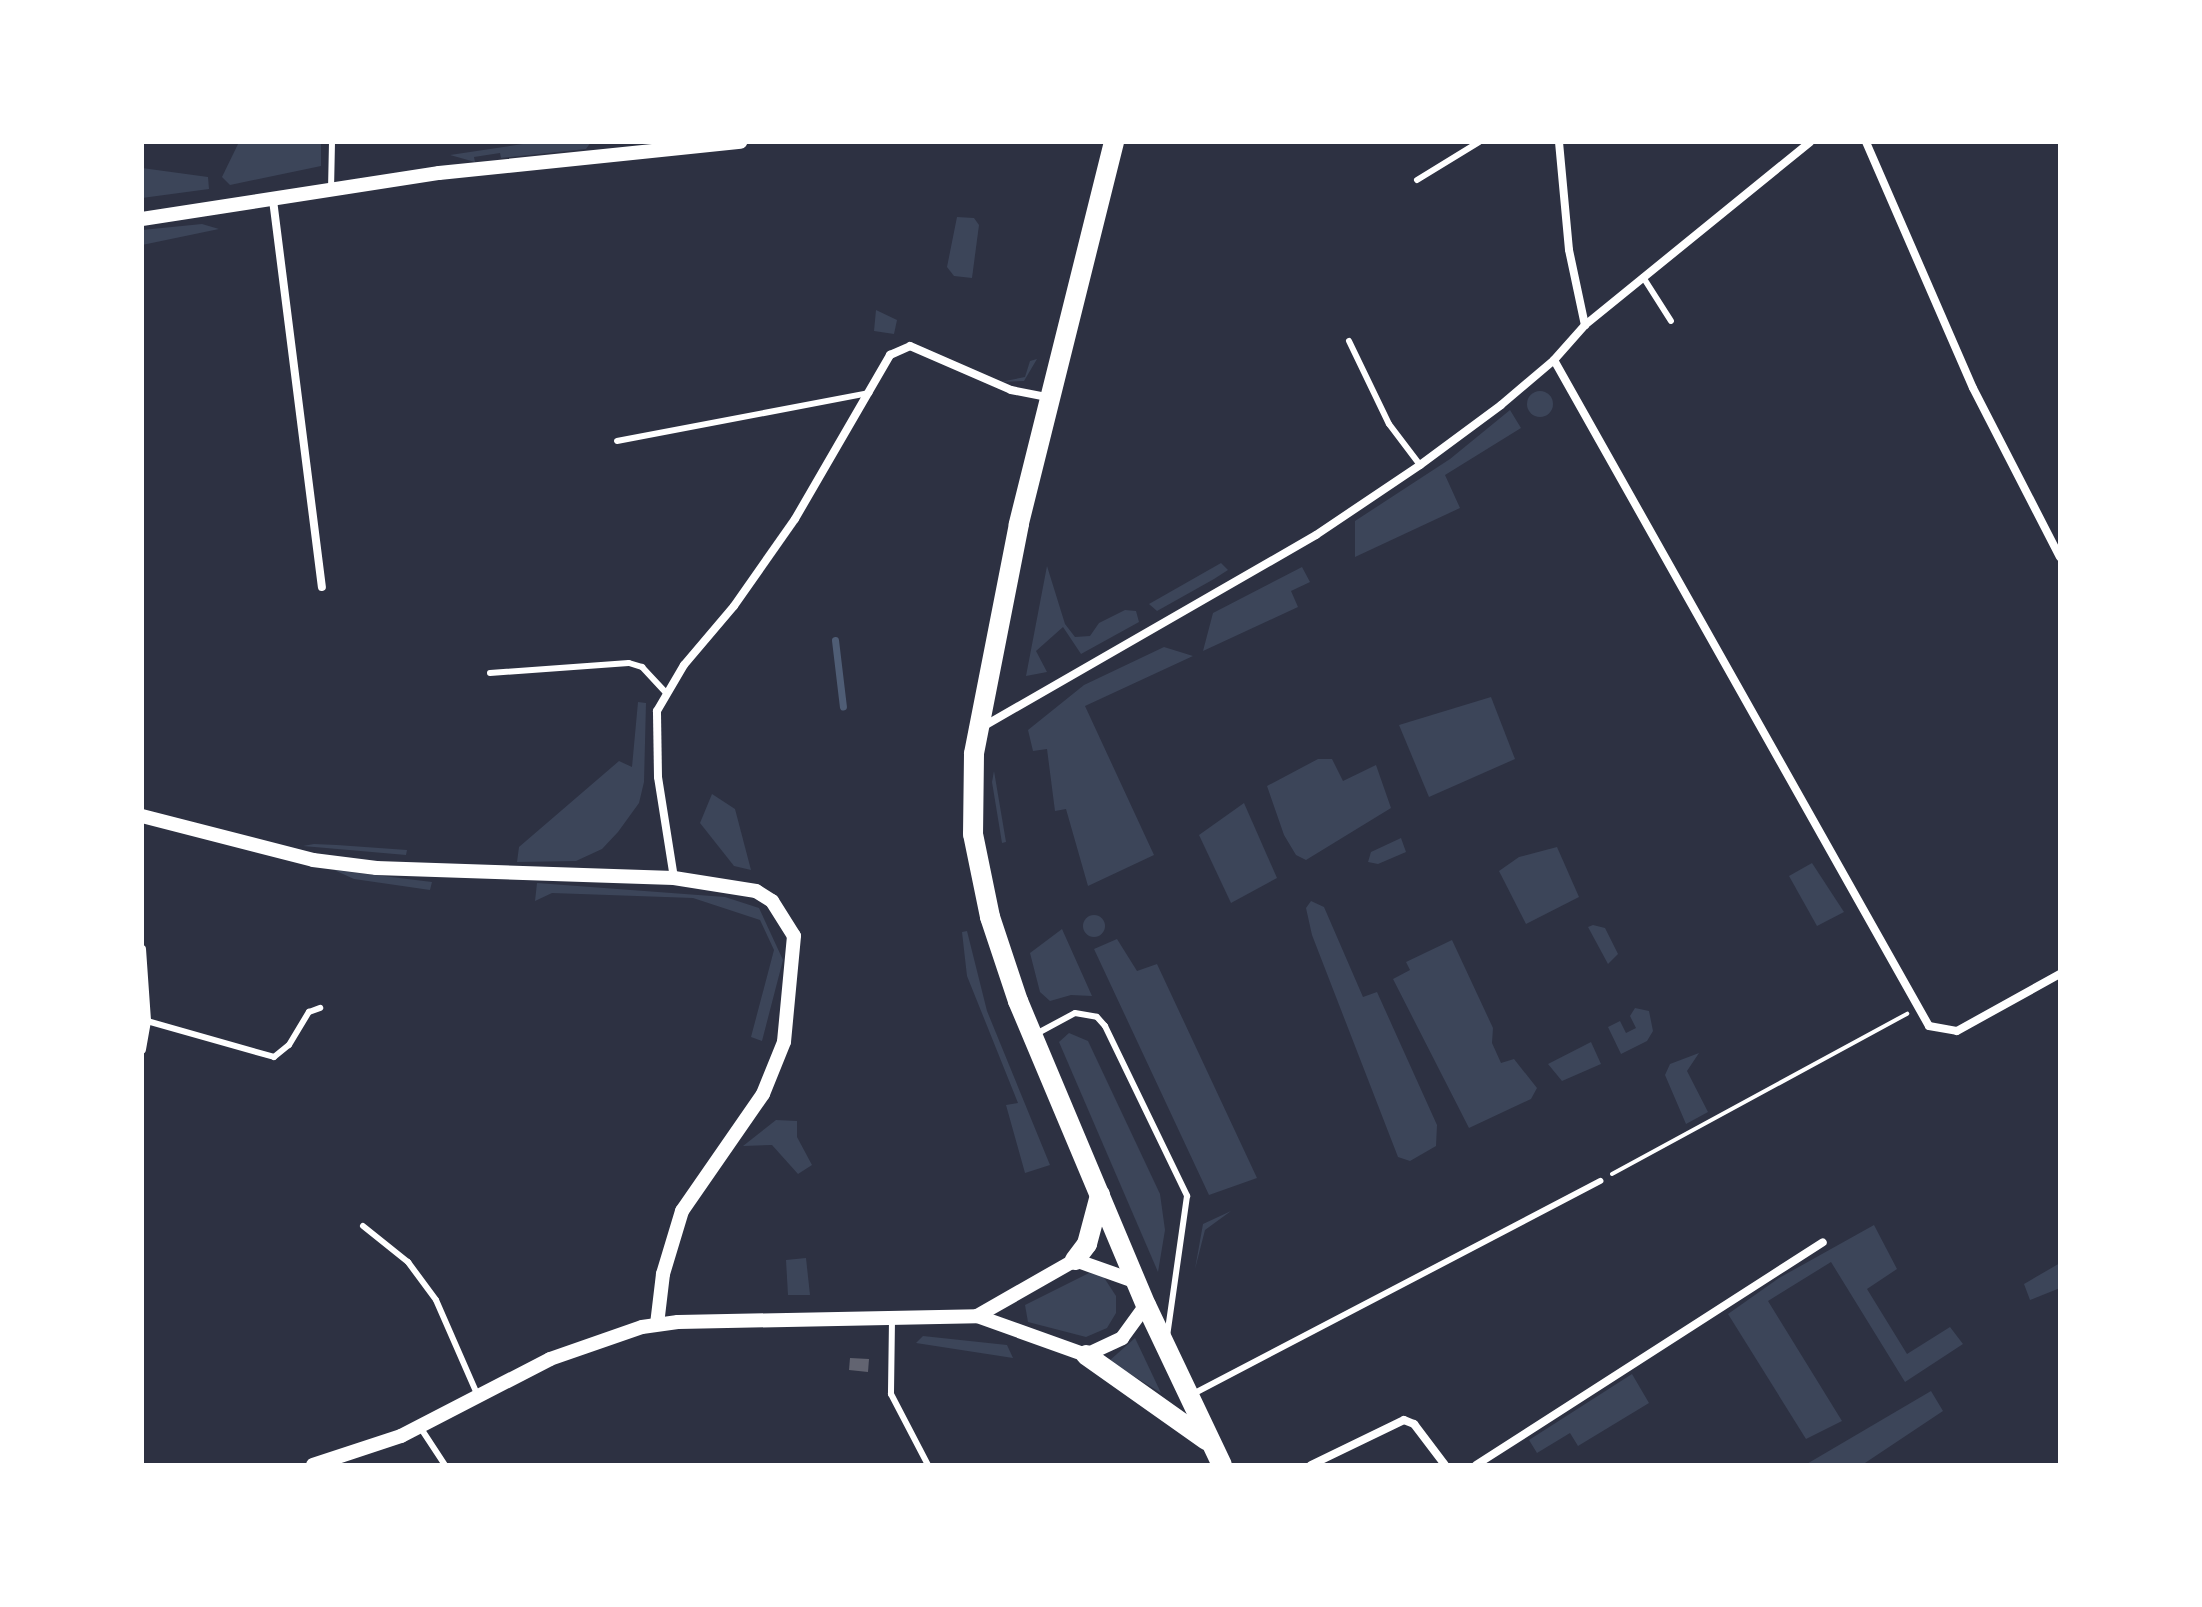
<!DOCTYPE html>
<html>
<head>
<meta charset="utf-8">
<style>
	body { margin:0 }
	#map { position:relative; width:2202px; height:1607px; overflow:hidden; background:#2d3142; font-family:"Roboto Serif",serif }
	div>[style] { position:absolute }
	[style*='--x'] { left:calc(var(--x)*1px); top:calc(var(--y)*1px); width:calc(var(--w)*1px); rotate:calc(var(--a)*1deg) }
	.green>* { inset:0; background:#3c4559 }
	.round { border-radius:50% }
	.stream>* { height:7px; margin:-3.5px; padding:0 3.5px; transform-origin:3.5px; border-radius:3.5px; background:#4f5d75 }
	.building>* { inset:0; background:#626471 }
	.path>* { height:4px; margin:-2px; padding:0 2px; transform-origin:2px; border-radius:2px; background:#fff }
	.service>* { height:6px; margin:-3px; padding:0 3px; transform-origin:3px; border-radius:3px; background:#fff }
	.minor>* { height:8px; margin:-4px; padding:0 4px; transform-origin:4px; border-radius:4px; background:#fff }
	.tertiary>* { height:14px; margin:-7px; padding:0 7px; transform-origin:7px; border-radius:7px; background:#fff }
	.primary>* { height:20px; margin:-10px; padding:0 10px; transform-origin:10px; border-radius:10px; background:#fff }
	span { translate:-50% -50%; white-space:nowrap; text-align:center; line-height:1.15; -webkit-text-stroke:8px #fff; paint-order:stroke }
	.frame { position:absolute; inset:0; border:144px solid #fff; pointer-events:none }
</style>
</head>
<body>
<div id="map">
	<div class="green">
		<i style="clip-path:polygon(239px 142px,321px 142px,321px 166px,230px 185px,222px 177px)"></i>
		<i style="clip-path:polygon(536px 142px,591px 142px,586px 149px,501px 158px,500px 153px,474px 157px,475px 162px,450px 155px)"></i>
		<i style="clip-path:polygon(142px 168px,208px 177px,209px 189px,142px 198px)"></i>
		<i style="clip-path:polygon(957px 217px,974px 218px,979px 225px,972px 278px,954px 276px,947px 267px)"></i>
		<i style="clip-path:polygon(202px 224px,219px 229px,142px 245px,142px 230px)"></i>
		<i style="clip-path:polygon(876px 310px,897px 320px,894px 334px,874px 331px)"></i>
		<i style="clip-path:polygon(1037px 359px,1024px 381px,1000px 382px,1025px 377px,1030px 361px)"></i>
		<i class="round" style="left:1527px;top:391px;width:26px;height:26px"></i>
		<i style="clip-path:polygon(1510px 410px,1521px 428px,1445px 475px,1460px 508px,1355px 557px,1355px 521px,1450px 459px)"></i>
		<i style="clip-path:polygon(1221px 563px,1228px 570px,1214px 579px,1157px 611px,1149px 604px)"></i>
		<i style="clip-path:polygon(1047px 566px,1065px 624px,1075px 637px,1090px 636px,1099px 623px,1125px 610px,1136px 611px,1139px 622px,1081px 654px,1063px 627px,1036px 651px,1047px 672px,1026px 676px)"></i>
		<i style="clip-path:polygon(1302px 567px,1310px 582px,1291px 591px,1298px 607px,1203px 651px,1213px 613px)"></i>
		<i style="clip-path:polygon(1164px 647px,1193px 656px,1085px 706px,1154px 855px,1088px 886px,1066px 809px,1055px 811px,1047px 749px,1033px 751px,1028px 730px,1084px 685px)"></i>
		<i style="clip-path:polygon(1491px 697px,1515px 759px,1429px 797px,1399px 725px)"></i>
		<i style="clip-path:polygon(638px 702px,646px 703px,644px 782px,639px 803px,618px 832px,602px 849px,576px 861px,517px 862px,519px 847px,619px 761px,632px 767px)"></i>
		<i style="clip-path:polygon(1318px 759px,1332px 759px,1343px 781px,1376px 765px,1391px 808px,1306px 860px,1296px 855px,1284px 835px,1267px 786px)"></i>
		<i style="clip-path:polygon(994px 771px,1006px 842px,1002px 843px,992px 782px)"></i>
		<i style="clip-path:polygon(712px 794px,735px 809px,751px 870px,734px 866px,700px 823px)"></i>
		<i style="clip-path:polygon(1244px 803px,1277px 878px,1231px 903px,1199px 835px)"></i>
		<i style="clip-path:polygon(1401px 838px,1406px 852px,1378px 864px,1368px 862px,1371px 852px)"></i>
		<i style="clip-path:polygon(314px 844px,337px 845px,407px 850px,406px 855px,303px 846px)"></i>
		<i style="clip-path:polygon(1557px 847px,1579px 897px,1526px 924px,1499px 871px,1519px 857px)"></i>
		<i style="clip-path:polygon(1812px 863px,1844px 912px,1817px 926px,1789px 876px)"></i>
		<i style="clip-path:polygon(334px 870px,432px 882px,430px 890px,354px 879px)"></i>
		<i style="clip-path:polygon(537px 883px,725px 897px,759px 908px,783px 960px,762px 1041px,751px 1037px,774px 950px,760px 920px,693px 898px,552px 893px,535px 901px)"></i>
		<i style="clip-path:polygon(1311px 901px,1324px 907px,1363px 997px,1377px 992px,1437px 1125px,1436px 1146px,1410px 1161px,1398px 1157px,1312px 935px,1306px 908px)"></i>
		<i class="round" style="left:1083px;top:915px;width:22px;height:22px"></i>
		<i style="clip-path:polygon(1593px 925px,1605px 928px,1618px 954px,1608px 964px,1588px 927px)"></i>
		<i style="clip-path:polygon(1062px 929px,1092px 996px,1071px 995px,1050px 1001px,1040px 992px,1030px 953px)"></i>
		<i style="clip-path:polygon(967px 931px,987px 1011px,1050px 1165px,1025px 1173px,1006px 1105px,1018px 1103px,967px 976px,962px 932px)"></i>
		<i style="clip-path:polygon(1117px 939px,1137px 971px,1157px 964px,1257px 1178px,1209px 1195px,1094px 949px)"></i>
		<i style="clip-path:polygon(1452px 940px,1493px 1028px,1492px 1043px,1501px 1063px,1514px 1059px,1537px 1088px,1531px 1099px,1469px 1128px,1393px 979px,1410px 970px,1406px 962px)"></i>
		<i style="clip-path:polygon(1635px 1008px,1649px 1011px,1653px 1031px,1647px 1041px,1621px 1054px,1608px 1027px,1620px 1021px,1626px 1033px,1636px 1028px,1630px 1016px)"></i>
		<i style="clip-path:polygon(1069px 1033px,1088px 1041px,1160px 1194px,1165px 1230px,1158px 1272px,1059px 1042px)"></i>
		<i style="clip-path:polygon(1591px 1042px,1601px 1064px,1562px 1081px,1548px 1064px)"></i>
		<i style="clip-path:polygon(1699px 1053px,1687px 1071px,1708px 1112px,1686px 1124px,1665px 1075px,1670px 1064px)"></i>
		<i style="clip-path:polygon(776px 1120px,797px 1121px,797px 1137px,812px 1165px,798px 1174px,772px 1145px,743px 1146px)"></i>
		<i style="clip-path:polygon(1231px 1211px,1205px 1230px,1195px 1269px,1203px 1224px)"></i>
		<i style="clip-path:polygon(1874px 1225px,1897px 1269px,1867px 1289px,1907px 1354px,1950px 1327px,1963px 1344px,1905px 1382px,1831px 1262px,1768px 1301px,1842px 1421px,1806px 1439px,1728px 1314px,1779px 1278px)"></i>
		<i style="clip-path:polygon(806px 1258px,810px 1295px,788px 1295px,786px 1260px)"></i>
		<i style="clip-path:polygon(2060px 1263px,2060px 1288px,2030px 1300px,2024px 1284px)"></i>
		<i style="clip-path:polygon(1089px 1273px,1103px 1276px,1116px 1296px,1116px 1313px,1107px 1328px,1086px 1337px,1028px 1322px,1025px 1305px)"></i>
		<i style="clip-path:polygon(923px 1336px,1007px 1345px,1013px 1358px,916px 1343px)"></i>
		<i style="clip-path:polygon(1135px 1338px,1161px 1393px,1109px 1361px)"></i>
		<i style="clip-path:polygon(1632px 1374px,1649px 1403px,1578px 1446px,1570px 1433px,1537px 1453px,1529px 1440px)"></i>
		<i style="clip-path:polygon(1931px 1391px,1943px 1411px,1862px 1465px,1805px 1465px)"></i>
	</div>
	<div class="stream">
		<i style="--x:835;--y:640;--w:67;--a:83.2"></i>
	</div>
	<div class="building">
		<i style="clip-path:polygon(850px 1358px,869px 1359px,868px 1372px,849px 1370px)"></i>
	</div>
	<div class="path">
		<i style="--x:1612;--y:1174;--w:336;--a:-28.5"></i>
	</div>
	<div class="service">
		<i style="--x:1417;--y:180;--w:73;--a:-31.5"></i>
		<i style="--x:331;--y:190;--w:48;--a:-88.8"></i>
		<i style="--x:1643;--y:277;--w:52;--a:57.5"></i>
		<i style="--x:1349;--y:341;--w:92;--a:64.3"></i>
		<i style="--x:1389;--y:424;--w:51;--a:52.9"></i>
		<i style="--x:617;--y:441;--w:257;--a:-10.8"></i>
		<i style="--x:490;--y:673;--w:139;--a:-4.1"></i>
		<i style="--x:629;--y:663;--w:14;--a:17"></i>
		<i style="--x:642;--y:667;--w:34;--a:47"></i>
		<i style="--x:147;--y:1021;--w:132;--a:15.8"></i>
		<i style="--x:274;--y:1057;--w:19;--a:-39"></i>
		<i style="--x:289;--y:1045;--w:39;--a:-59"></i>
		<i style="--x:309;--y:1012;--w:12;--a:-20"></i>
		<i style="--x:1036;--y:1034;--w:44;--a:-28.3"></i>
		<i style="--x:1075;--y:1013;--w:22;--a:10"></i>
		<i style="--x:1097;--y:1017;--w:12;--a:48"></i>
		<i style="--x:1105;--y:1026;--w:189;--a:64.2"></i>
		<i style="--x:1187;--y:1196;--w:141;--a:98.1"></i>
		<i style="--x:363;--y:1226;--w:58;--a:38.7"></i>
		<i style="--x:408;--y:1262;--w:47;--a:53.6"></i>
		<i style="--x:436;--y:1300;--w:103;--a:66.4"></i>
		<i style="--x:892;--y:1320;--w:74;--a:90.8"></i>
		<i style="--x:891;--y:1394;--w:80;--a:62.5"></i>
		<i style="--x:1191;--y:1395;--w:462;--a:-27.6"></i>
		<i style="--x:420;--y:1427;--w:45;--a:56.7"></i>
	</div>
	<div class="minor">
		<i style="--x:1559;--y:142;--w:108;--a:84.7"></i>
		<i style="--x:1569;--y:250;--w:77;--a:78"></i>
		<i style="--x:1866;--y:142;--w:268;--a:66.5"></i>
		<i style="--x:1973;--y:388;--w:190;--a:62.8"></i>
		<i style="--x:273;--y:200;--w:390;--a:82.8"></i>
		<i style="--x:1554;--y:360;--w:764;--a:60.62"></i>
		<i style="--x:1929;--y:1026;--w:28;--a:10"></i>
		<i style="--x:1957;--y:1031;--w:118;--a:-29"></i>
		<i style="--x:984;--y:726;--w:383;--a:-29.9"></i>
		<i style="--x:1316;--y:535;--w:125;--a:-33.9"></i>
		<i style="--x:1420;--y:465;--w:101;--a:-36.5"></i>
		<i style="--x:1501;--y:405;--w:70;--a:-40.3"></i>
		<i style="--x:1554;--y:360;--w:47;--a:-48.5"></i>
		<i style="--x:1585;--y:325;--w:290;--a:-39.1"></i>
		<i style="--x:674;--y:878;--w:102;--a:-99"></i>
		<i style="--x:658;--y:777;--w:66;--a:-90.9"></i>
		<i style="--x:657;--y:711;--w:53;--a:-59.6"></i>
		<i style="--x:684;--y:665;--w:77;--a:-49.7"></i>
		<i style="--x:734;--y:606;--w:106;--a:-55"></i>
		<i style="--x:795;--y:519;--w:190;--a:-59.9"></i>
		<i style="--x:890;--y:355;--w:22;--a:-24"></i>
		<i style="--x:910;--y:346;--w:110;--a:23.5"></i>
		<i style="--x:1011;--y:390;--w:37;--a:11"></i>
		<i style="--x:142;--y:949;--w:72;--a:86"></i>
		<i style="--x:147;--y:1021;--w:29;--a:100"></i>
		<i style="--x:1311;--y:1465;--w:103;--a:-25.8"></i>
		<i style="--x:1404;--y:1420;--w:11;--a:22"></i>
		<i style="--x:1414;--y:1424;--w:51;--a:52.9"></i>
		<i style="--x:1476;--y:1465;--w:412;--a:-32.7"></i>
	</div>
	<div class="tertiary">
		<i style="--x:142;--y:219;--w:301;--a:-8.8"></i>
		<i style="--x:439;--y:173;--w:303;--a:-5.9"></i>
		<i style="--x:142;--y:816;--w:177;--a:14.4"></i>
		<i style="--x:313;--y:860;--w:64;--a:7.2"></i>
		<i style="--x:376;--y:868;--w:298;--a:1.9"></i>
		<i style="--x:674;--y:878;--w:83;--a:9"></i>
		<i style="--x:756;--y:891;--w:19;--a:32"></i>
		<i style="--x:772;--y:901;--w:41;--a:57.8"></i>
		<i style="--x:794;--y:936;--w:106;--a:95.4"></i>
		<i style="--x:784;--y:1042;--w:56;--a:112"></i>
		<i style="--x:763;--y:1094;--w:142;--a:124.7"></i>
		<i style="--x:682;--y:1211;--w:66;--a:106.8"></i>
		<i style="--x:663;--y:1274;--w:50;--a:96.8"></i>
		<i style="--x:977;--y:1316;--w:113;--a:-29.7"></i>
		<i style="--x:1075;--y:1260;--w:66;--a:19.5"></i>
		<i style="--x:313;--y:1465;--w:93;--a:-18.2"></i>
		<i style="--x:401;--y:1436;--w:168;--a:-27.3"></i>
		<i style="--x:550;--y:1359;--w:97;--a:-19.2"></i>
		<i style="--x:642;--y:1327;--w:36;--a:-8"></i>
		<i style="--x:678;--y:1322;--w:299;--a:-1.1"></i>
		<i style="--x:977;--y:1316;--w:116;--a:19.7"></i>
		<i style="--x:1086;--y:1355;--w:40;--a:-25"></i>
		<i style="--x:1122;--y:1338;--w:41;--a:-54"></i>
	</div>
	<div class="primary">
		<i style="--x:1114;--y:142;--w:394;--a:104"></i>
		<i style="--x:1019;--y:524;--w:234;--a:101.1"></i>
		<i style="--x:974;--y:754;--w:80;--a:90.7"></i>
		<i style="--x:973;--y:834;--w:85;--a:78.4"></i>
		<i style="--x:990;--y:917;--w:89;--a:71.6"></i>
		<i style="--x:1018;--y:1001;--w:330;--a:67.2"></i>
		<i style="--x:1146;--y:1305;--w:177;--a:64.6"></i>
		<i style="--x:1075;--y:1260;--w:20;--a:-53"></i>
		<i style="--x:1087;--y:1244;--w:51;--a:-75.1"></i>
		<i style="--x:1086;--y:1355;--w:147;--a:35.3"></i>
	</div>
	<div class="frame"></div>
</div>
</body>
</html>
